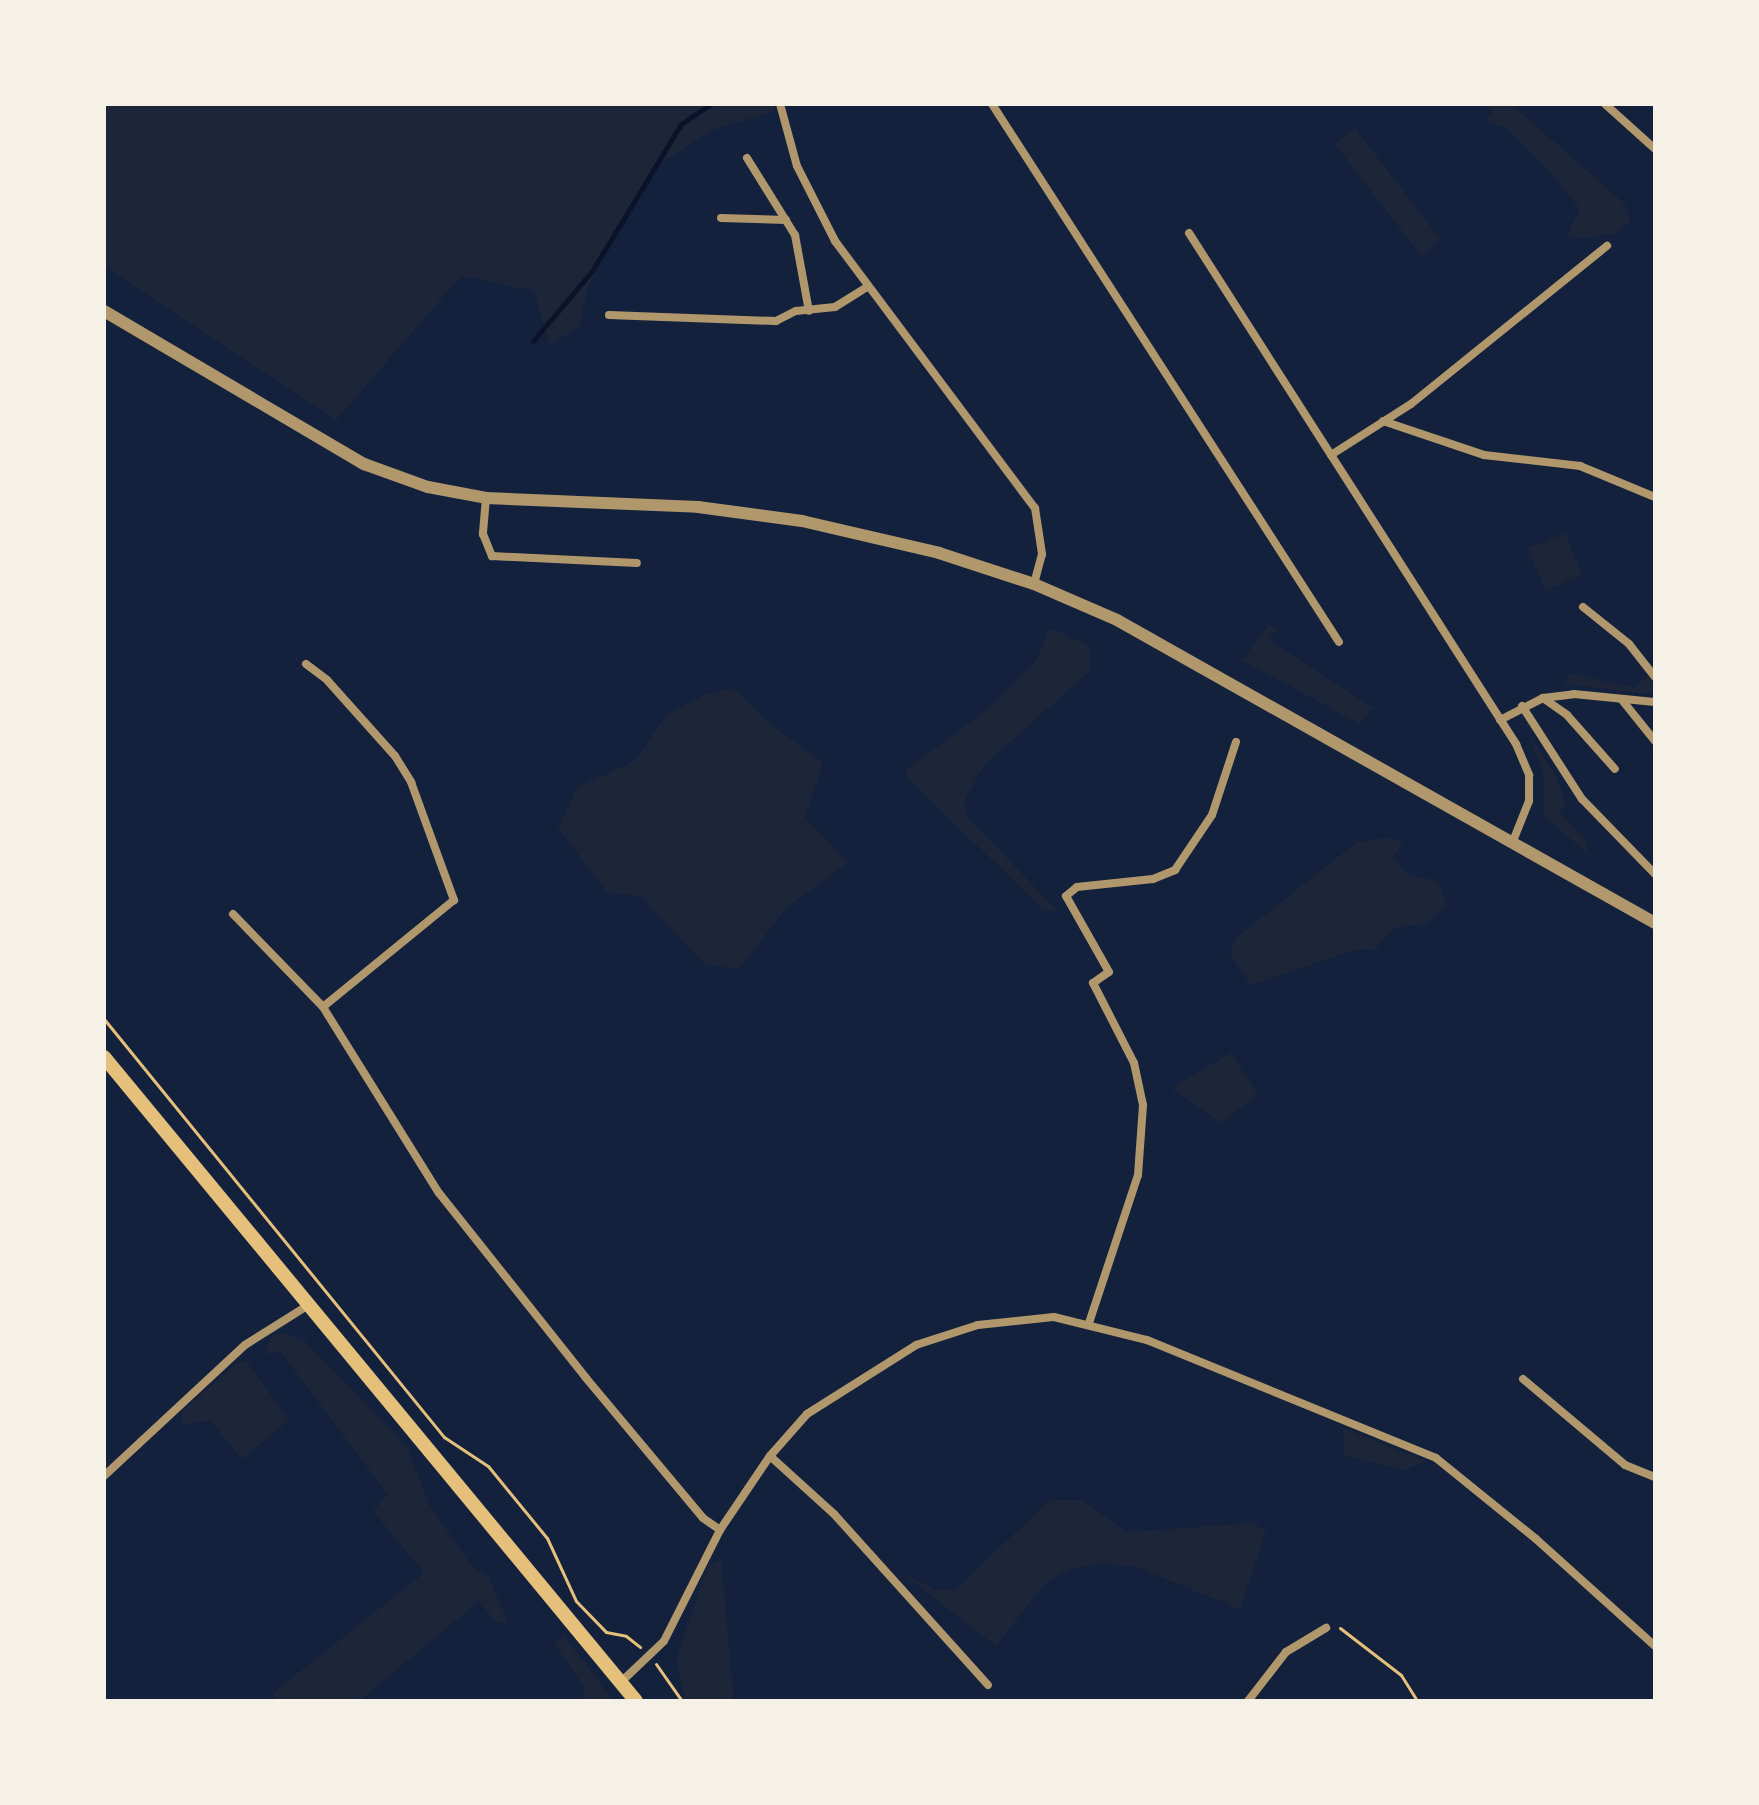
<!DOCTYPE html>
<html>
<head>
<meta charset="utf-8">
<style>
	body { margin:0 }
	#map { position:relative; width:1759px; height:1805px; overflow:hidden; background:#14213d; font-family:"Roboto Condensed",sans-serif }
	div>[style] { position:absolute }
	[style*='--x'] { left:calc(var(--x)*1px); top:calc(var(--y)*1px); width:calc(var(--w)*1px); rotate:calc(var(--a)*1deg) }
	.green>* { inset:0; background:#1d2539 }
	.stream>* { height:5px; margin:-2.5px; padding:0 2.5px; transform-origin:2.5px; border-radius:2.5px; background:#0b132b }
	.path>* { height:3px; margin:-1.5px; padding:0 1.5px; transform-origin:1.5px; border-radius:1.5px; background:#e5c07b }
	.minor>* { height:8px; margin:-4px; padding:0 4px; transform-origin:4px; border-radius:4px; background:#b1986c }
	.tertiary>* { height:12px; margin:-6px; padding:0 6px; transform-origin:6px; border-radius:6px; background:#b1986c }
	.secondary>* { height:14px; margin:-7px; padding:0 7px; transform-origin:7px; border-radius:7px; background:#e5c07b }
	span { translate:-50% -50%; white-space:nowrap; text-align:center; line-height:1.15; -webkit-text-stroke:7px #f6f1e7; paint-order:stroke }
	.frame { position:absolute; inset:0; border:106px solid #f6f1e7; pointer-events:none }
</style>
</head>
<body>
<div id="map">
	<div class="green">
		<i style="clip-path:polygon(104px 104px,773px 104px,774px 111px,713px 130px,653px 168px,588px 286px,579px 327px,550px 345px,534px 291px,461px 276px,336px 420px,104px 266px)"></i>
		<i style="clip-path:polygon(1487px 104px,1511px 104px,1625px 204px,1631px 221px,1615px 233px,1581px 239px,1567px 235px,1580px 209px,1543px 164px,1506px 128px,1486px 121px,1493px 110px)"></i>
		<i style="clip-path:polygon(1355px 128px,1440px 239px,1422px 257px,1335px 144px)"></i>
		<i style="clip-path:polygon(1565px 533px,1582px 576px,1545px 590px,1528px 548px)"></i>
		<i style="clip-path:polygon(1269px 625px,1276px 630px,1269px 640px,1373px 708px,1360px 724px,1242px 660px)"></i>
		<i style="clip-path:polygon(1050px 628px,1090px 646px,1090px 671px,983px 766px,964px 801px,967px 817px,1060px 913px,1042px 908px,907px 778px,906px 770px,983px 713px,1036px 661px)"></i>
		<i style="clip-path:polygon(1576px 674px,1633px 688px,1649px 675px,1654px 689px,1648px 694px,1565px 684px,1568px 675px)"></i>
		<i style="clip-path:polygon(734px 688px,770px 724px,823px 763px,805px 817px,848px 863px,787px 907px,740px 968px,706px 965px,641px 897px,607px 892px,558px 828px,577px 788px,636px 760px,666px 715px,704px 695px)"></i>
		<i style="clip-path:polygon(1528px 732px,1557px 779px,1566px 804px,1559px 811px,1586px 841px,1587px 853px,1544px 816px,1544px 775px)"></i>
		<i style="clip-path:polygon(1386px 838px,1403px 842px,1393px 858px,1408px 875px,1438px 881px,1446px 905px,1428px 924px,1396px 927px,1375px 949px,1354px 950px,1251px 985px,1230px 954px,1236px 938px,1357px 842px)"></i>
		<i style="clip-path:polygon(1231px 1053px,1258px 1095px,1221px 1123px,1171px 1088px)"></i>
		<i style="clip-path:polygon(282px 1333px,305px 1341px,407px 1447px,430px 1506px,472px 1566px,488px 1576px,508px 1622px,497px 1622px,478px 1602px,359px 1701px,275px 1701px,273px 1693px,424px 1573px,373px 1511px,388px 1495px,280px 1351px,265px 1354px,271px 1336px)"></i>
		<i style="clip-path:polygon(246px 1361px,289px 1420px,242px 1459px,211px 1421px,183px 1424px,181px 1412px,237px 1363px)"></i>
		<i style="clip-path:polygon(1343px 1428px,1426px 1461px,1404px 1470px,1344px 1456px)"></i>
		<i style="clip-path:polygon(1050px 1500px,1081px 1500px,1128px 1532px,1253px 1523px,1266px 1531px,1240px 1609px,1138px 1568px,1104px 1563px,1074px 1568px,1045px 1583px,996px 1646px,902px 1573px,936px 1590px,956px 1589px)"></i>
		<i style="clip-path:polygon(721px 1560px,734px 1701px,686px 1701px,676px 1661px,708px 1565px)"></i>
		<i style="clip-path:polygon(564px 1636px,610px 1696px,610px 1701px,582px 1701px,585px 1688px,554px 1643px)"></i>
	</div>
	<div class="stream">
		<i style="--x:533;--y:341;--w:92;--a:-49.9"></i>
		<i style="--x:592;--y:271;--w:172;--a:-58.8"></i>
		<i style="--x:681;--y:124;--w:36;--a:-34"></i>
	</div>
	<div class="path">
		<i style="--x:104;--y:1019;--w:539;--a:50.88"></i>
		<i style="--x:444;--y:1437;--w:53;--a:33.4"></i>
		<i style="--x:488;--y:1466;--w:93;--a:50.7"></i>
		<i style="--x:547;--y:1538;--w:69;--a:65.3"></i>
		<i style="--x:576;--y:1601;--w:43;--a:45.9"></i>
		<i style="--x:606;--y:1632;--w:20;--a:11"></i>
		<i style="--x:626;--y:1636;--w:18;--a:38"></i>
		<i style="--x:1340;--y:1628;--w:77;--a:37.6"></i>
		<i style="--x:1401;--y:1675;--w:31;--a:58"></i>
		<i style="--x:656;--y:1664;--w:45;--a:54.9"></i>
	</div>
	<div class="minor">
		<i style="--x:780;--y:104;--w:64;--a:74.7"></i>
		<i style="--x:797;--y:166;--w:84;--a:63.1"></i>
		<i style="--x:835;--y:241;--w:334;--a:53.2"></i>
		<i style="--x:1035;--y:508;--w:47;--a:81.3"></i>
		<i style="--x:1042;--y:554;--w:31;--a:105"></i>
		<i style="--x:992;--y:104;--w:640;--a:57.18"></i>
		<i style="--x:1605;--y:104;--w:67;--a:42"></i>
		<i style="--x:747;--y:158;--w:91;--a:58.1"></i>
		<i style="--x:795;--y:235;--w:77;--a:79.6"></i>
		<i style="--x:721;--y:218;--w:65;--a:1.8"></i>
		<i style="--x:1189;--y:233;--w:607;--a:57.38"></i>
		<i style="--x:1516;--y:744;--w:34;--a:67"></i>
		<i style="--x:1529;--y:775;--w:26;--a:90"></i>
		<i style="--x:1529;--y:801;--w:43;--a:111.8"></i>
		<i style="--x:609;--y:315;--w:167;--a:2.1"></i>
		<i style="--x:776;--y:321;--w:22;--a:-27"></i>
		<i style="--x:796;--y:311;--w:39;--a:-6"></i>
		<i style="--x:835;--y:307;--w:38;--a:-32"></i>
		<i style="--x:1383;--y:421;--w:107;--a:18.6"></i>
		<i style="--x:1484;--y:455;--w:97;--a:6.5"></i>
		<i style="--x:1580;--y:466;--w:81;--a:22.5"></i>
		<i style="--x:1331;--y:455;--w:95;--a:-32.5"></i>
		<i style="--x:1411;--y:404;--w:252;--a:-38.9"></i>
		<i style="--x:486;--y:498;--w:36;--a:95"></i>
		<i style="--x:483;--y:534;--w:24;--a:68"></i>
		<i style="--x:492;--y:556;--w:145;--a:2.8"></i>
		<i style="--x:1583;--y:607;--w:59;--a:38.8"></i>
		<i style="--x:1629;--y:644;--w:42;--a:51.8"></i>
		<i style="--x:306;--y:664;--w:26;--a:37"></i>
		<i style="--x:327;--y:680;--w:102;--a:48.2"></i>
		<i style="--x:395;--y:756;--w:31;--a:58"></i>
		<i style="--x:411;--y:782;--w:126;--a:70"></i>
		<i style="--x:454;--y:900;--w:169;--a:140.8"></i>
		<i style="--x:1543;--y:698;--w:29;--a:35"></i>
		<i style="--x:1567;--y:715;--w:72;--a:48.4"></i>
		<i style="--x:1622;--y:700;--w:53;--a:51.2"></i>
		<i style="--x:1522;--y:706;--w:111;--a:57.2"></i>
		<i style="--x:1582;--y:799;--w:105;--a:45.8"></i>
		<i style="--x:1500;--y:720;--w:48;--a:-27.1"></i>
		<i style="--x:1543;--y:698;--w:31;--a:-7"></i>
		<i style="--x:1574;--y:694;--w:81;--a:5.6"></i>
		<i style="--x:233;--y:914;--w:129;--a:45.9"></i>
		<i style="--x:323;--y:1007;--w:219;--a:58.1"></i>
		<i style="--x:439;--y:1193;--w:236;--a:51.5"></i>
		<i style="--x:586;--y:1378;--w:182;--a:50.1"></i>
		<i style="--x:703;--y:1518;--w:21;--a:35"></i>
		<i style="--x:1089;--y:1323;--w:156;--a:-71.7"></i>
		<i style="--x:1138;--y:1175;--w:70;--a:-85.9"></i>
		<i style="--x:1143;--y:1105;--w:43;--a:-102.1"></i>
		<i style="--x:1134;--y:1063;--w:90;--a:-117.1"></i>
		<i style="--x:1093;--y:983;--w:19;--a:-35"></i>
		<i style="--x:1109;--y:972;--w:87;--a:-119.5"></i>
		<i style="--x:1066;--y:896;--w:14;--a:-39"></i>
		<i style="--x:1077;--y:887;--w:76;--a:-6"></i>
		<i style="--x:1153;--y:879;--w:24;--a:-22"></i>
		<i style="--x:1175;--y:870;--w:66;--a:-56.1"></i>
		<i style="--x:1212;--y:815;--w:77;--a:-71.8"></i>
		<i style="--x:1523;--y:1379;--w:133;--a:40.1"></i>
		<i style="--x:1625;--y:1465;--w:32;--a:22"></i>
		<i style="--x:770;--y:1456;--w:86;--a:42.2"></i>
		<i style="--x:834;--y:1514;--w:230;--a:48"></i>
		<i style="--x:104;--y:1476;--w:192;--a:-42.9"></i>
		<i style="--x:245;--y:1345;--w:73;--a:-32.2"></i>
		<i style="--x:621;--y:1682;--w:59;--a:-43.6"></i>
		<i style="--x:664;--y:1641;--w:124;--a:-63.2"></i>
		<i style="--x:720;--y:1530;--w:89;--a:-56"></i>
		<i style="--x:770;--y:1456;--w:56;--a:-48.6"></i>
		<i style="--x:807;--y:1414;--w:129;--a:-32.3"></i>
		<i style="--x:916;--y:1345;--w:65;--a:-17.9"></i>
		<i style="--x:978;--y:1325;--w:76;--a:-6"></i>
		<i style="--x:1054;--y:1317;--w:96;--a:13.9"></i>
		<i style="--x:1147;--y:1340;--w:312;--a:22.2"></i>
		<i style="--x:1436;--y:1458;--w:129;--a:39"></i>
		<i style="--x:1536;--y:1539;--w:160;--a:42"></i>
		<i style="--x:1248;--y:1701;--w:62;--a:-52.2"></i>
		<i style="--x:1286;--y:1652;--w:47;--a:-31"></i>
	</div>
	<div class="tertiary">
		<i style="--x:104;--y:311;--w:302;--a:30.5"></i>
		<i style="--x:364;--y:464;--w:68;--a:19.8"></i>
		<i style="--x:428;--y:487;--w:59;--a:10.7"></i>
		<i style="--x:486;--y:498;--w:212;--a:2.4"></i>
		<i style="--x:698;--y:507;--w:105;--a:7.7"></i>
		<i style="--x:802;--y:521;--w:141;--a:13.1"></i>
		<i style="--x:939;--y:553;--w:100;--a:18.1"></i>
		<i style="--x:1034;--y:584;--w:90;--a:23.4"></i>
		<i style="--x:1117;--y:620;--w:617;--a:29.39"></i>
	</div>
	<div class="secondary">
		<i style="--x:104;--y:1057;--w:835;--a:50.44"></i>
	</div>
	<div class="frame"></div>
</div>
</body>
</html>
